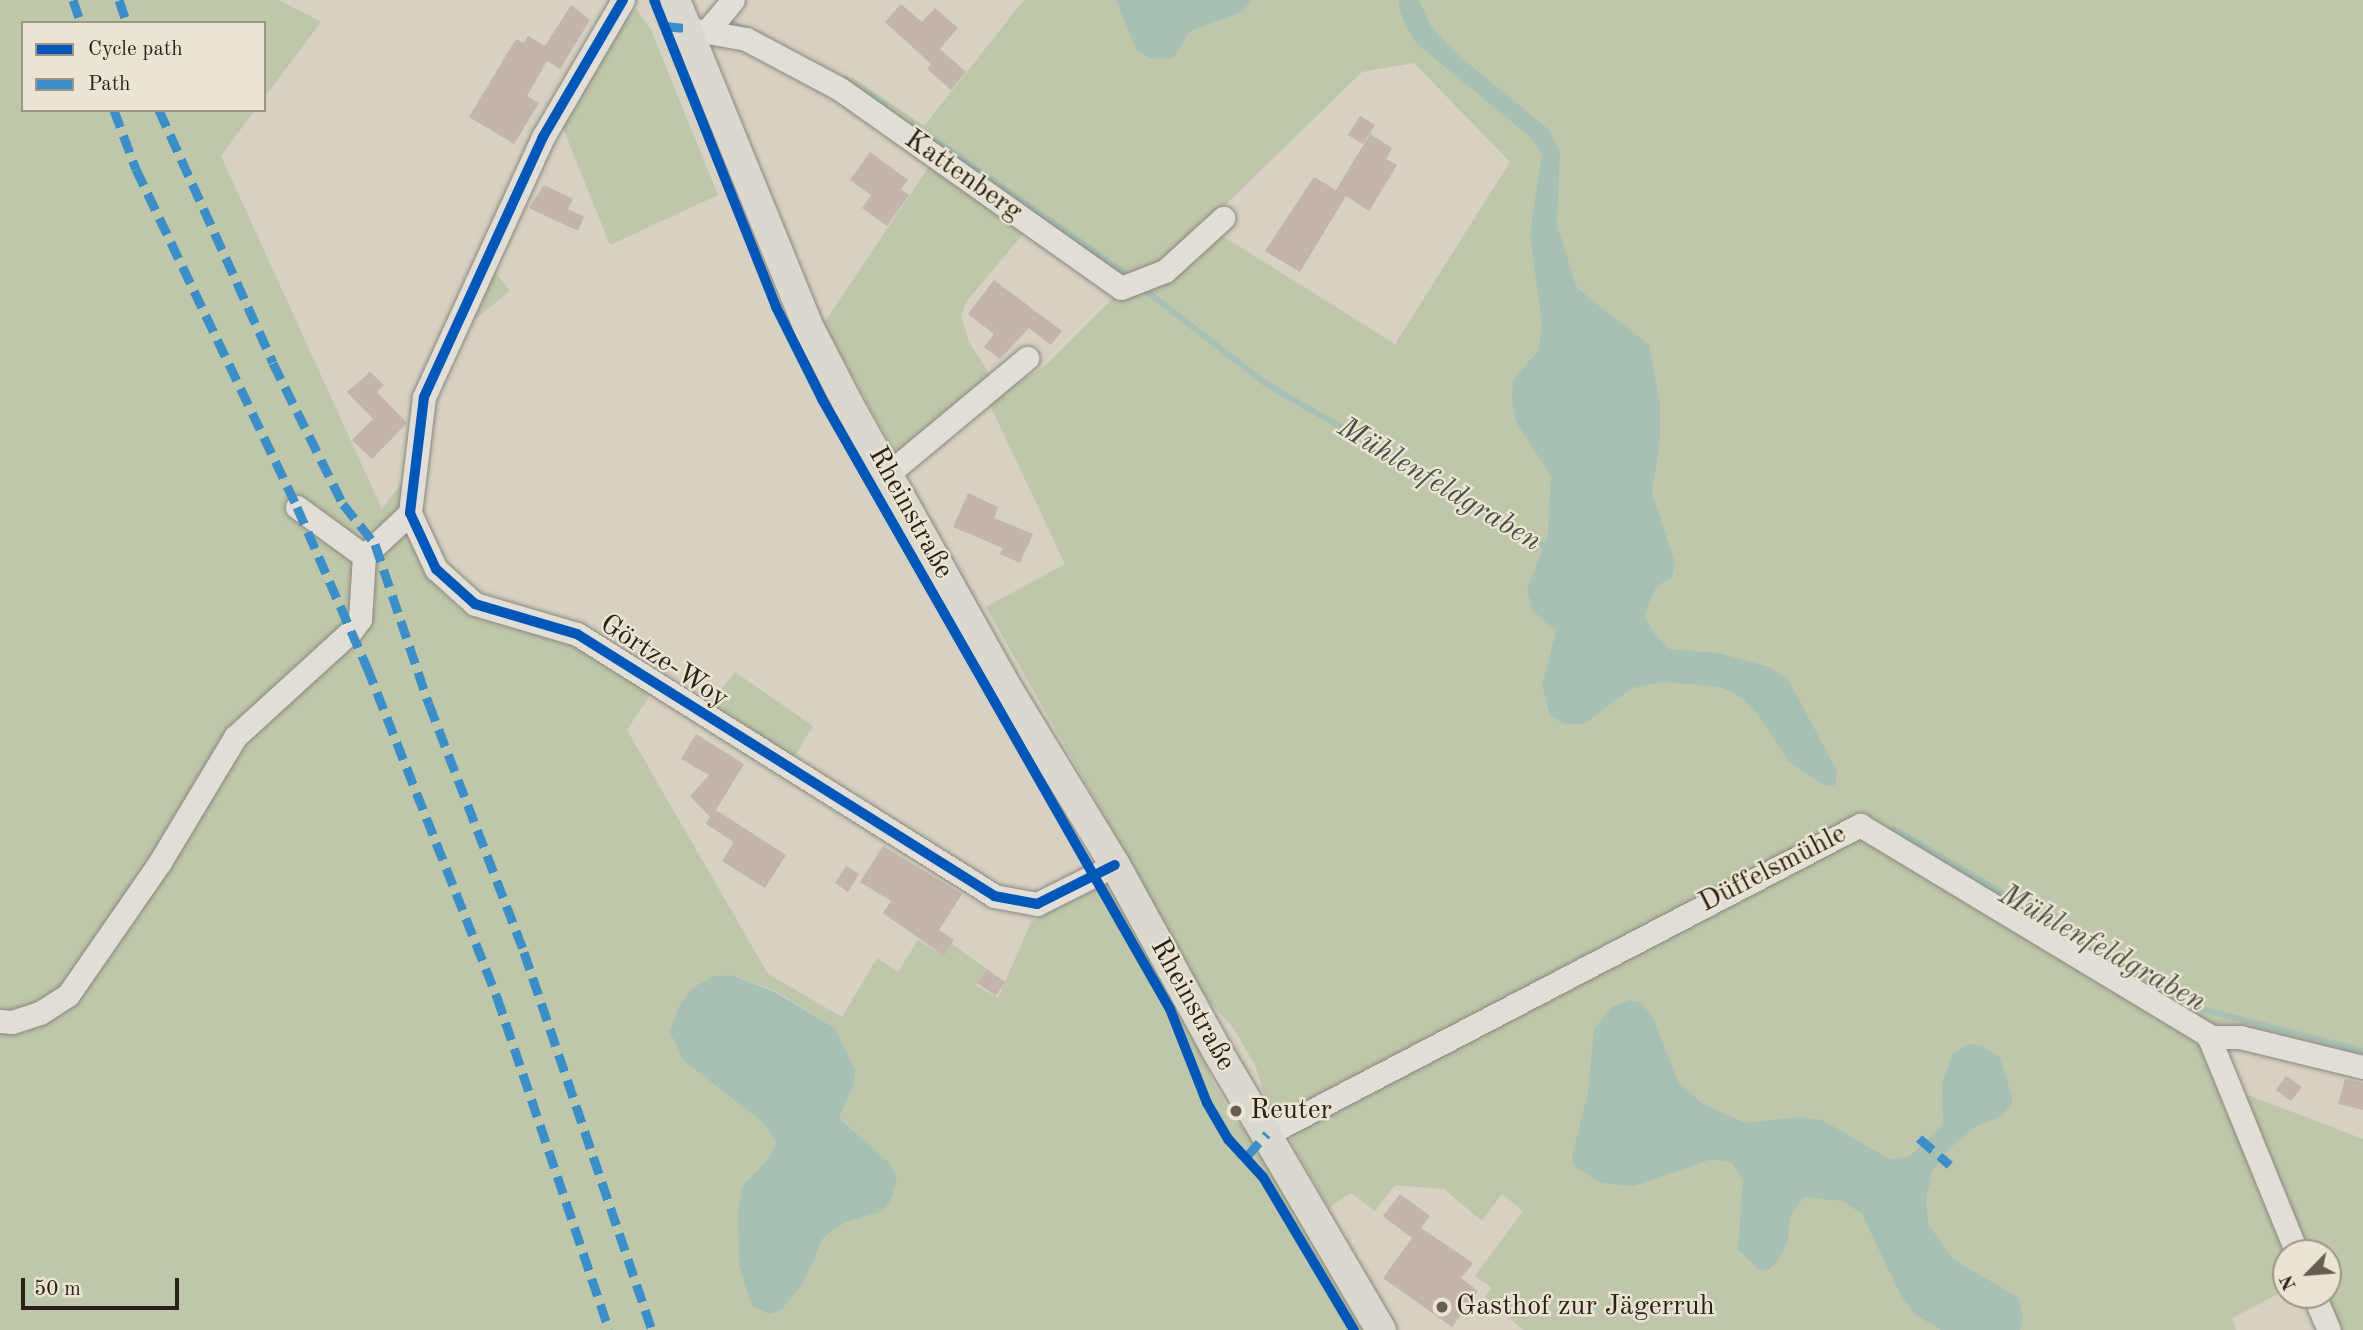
<!DOCTYPE html>
<html>
<head>
<meta charset="utf-8">
<style>
	body { margin:0 }
	#map { position:relative; width:2363px; height:1330px; overflow:hidden; background:#d6d1c2; font-family:"Old Standard TT",serif }
	div>[style] { position:absolute }
	[style*='--x'] { left:calc(var(--x)*1px); top:calc(var(--y)*1px); width:calc(var(--w)*1px); rotate:calc(var(--a)*1deg) }
	.green>* { inset:0; background:#bec7a9 }
	.water>* { inset:0; background:#a7c0b4 }
	.stream>* { height:6px; margin:-3px; padding:0 3px; transform-origin:3px; border-radius:3px; background:#a7c0b4 }
	.building>* { inset:0; background:#c3b4ac }
	.roads { filter:drop-shadow(0 0 2px #8c877e) drop-shadow(0 0 2px #8c877e) }
	.minor>* { height:23px; margin:-11.5px; padding:0 11.5px; transform-origin:11.5px; border-radius:11.5px; background:#e0ded6 }
	.major>* { height:30px; margin:-15px; padding:0 15px; transform-origin:15px; border-radius:15px; background:#dbd8cf }
	.quiet>* { height:9px; margin-top:-4.5px; transform-origin:0; background:repeating-linear-gradient(90deg,#3b8ec8 0 18px,transparent 0 27px) }
	.cycleway>* { height:10px; margin:-5px; padding:0 5px; transform-origin:5px; border-radius:5px; background:#0057b8 }
	.dots>* { width:19px; height:19px; translate:-50% -50%; box-sizing:border-box; border:4px solid #eae4d2; border-radius:50% }
	span { translate:-50% -50%; white-space:nowrap; text-align:center; line-height:1.15; -webkit-text-stroke:5px #eae4d2; paint-order:stroke }
	.street-label { font-size:28px; color:#292016 }
	.poi-label { font-size:28px; color:#292016 }
	.left { translate:0 -50%; text-align:left }
	.water-label { font-size:30px; color:#494e44; font-style:italic }
	.legend { position:absolute; left:21px; top:21px; width:245px; height:91px; box-sizing:border-box; background:#eae4d2; border:2px solid #9d9687; margin:0; padding:9px 12px; list-style:none; font-size:21px; color:#292016 }
	.legend li { display:flex; align-items:center; gap:14px; height:35px }
	.legend b { width:35px; border:2px solid #9d9687 }
	.north { position:absolute; left:2272px; top:1239px; width:70px; height:70px; box-sizing:border-box; background:#eae4d2; border:2px solid #9d9687; border-radius:50%; rotate:245deg; font-size:19px; font-weight:700; line-height:28px; text-align:center; color:#292016 }
	.north::after { content:''; display:block; margin:auto; width:24px; height:32px; background:#665e52; clip-path:polygon(50% 0,100% 100%,50% 72%,0 100%) }
	.scale { position:absolute; left:21px; top:1278px; width:158px; height:32px; box-sizing:border-box; border:4px solid #292016; border-top:0; padding-left:9px; font-size:21px; line-height:24px; white-space:nowrap; color:#292016; -webkit-text-stroke:5px #eae4d2; paint-order:stroke }
</style>
</head>
<body>
<div id="map">
	<div class="green">
		<i style="clip-path:polygon(evenodd,0 0,279px 0,321px 22px,264px 98px,264px 23px,23px 23px,23px 110px,255px 110px,221px 156px,382px 509px,403px 481px,429px 577px,460px 610px,573px 640px,652px 692px,627px 730px,768px 974px,842px 1017px,877px 958px,898px 972px,918px 940px,944px 956px,952px 944px,987px 969px,976px 985px,998px 998px,1031px 922px,1087px 891px,1100px 859px,1186px 1010px,1212px 1080px,1235px 1120px,1281px 1174px,1371px 1330px,0 1330px,0 0,731px 975px,775px 991px,835px 1028px,854px 1085px,839px 1118px,889px 1164px,880px 1212px,844px 1223px,823px 1238px,804px 1282px,739px 1266px,742px 1187px,771px 1155px,776px 1141px,762px 1122px,684px 1061px,731px 975px)"></i>
		<i style="clip-path:polygon(1024px 0,2363px 0,2363px 1062px,2215px 1028px,1872px 824px,1290px 1114px,1268px 1107px,1255px 1065px,1232px 1026px,1190px 981px,1115px 851px,1122px 847px,986px 607px,1065px 564px,988px 401px,1045px 366px,1118px 293px,1216px 232px,1395px 344px,1510px 162px,1414px 63px,1362px 72px,1180px 249px,1127px 279px,847px 85px,852px 77px,924px 126px)"></i>
		<i style="clip-path:polygon(636px 8px,651px 30px,718px 195px,610px 245px,561px 123px,607px 45px)"></i>
		<i style="clip-path:polygon(932px 162px,1028px 228px,966px 302px,961px 316px,969px 342px,990px 375px,895px 453px,824px 323px)"></i>
		<i style="clip-path:polygon(492px 268px,510px 291px,464px 328px)"></i>
		<i style="clip-path:polygon(735px 672px,813px 726px,791px 762px,706px 708px)"></i>
		<i style="clip-path:polygon(1855px 838px,1871px 841px,2207px 1049px,2286px 1253px,2286px 1290px,2232px 1318px,2236px 1330px,1523px 1330px,1485px 1296px,1492px 1288px,1475px 1276px,1523px 1211px,1502px 1194px,1482px 1221px,1444px 1189px,1395px 1185px,1375px 1211px,1351px 1193px,1329px 1208px,1291px 1141px,1296px 1125px)"></i>
		<i style="clip-path:polygon(2240px 1092px,2363px 1139px,2363px 1330px,2337px 1330px,2323px 1295px,2328px 1295px,2328px 1253px,2306px 1253px)"></i>
	</div>
	<div class="water">
		<i style="clip-path:polygon(1116px 0,1252px 0,1242px 12px,1190px 31px,1173px 58px,1165px 59px,1150px 58px,1137px 51px)"></i>
		<i style="clip-path:polygon(1398px 0,1419px 0,1431px 27px,1457px 54px,1548px 129px,1560px 151px,1557px 226px,1577px 288px,1649px 345px,1660px 405px,1660px 440px,1652px 492px,1675px 564px,1672px 577px,1657px 586px,1649px 602px,1645px 617px,1655px 635px,1669px 649px,1719px 653px,1769px 667px,1789px 681px,1837px 771px,1836px 785px,1825px 786px,1788px 761px,1758px 714px,1742px 698px,1721px 687px,1665px 682px,1632px 688px,1584px 724px,1564px 724px,1550px 715px,1542px 685px,1556px 631px,1532px 610px,1527px 590px,1548px 534px,1551px 476px,1516px 422px,1512px 402px,1513px 380px,1538px 351px,1542px 326px,1530px 233px,1542px 154px,1530px 137px,1416px 43px,1402px 18px)"></i>
		<i style="clip-path:polygon(731px 975px,775px 992px,835px 1028px,855px 1069px,854px 1085px,839px 1118px,890px 1164px,897px 1180px,890px 1202px,880px 1212px,844px 1223px,823px 1238px,804px 1282px,781px 1310px,770px 1314px,752px 1306px,739px 1266px,738px 1213px,742px 1187px,771px 1155px,776px 1141px,762px 1122px,684px 1061px,670px 1032px,680px 1004px,693px 988px,711px 977px)"></i>
		<i style="clip-path:polygon(1629px 1000px,1641px 1003px,1652px 1016px,1678px 1082px,1703px 1104px,1745px 1123px,1799px 1117px,1822px 1120px,1889px 1159px,1909px 1157px,1943px 1125px,1942px 1084px,1952px 1055px,1968px 1044px,1982px 1046px,2000px 1058px,2013px 1101px,2002px 1116px,1973px 1128px,1948px 1150px,1932px 1172px,1926px 1200px,1928px 1224px,1954px 1260px,2018px 1297px,2023px 1319px,2020px 1330px,1941px 1330px,1916px 1315px,1901px 1296px,1862px 1214px,1842px 1201px,1804px 1197px,1790px 1216px,1788px 1242px,1779px 1259px,1769px 1270px,1758px 1269px,1738px 1249px,1743px 1180px,1732px 1163px,1712px 1159px,1634px 1186px,1601px 1183px,1575px 1167px,1572px 1157px,1588px 1091px,1594px 1029px,1611px 1008px)"></i>
	</div>
	<div class="stream">
		<i style="--x:724;--y:19;--w:22;--a:27"></i>
		<i style="--x:845;--y:79;--w:49;--a:33.4"></i>
		<i style="--x:912;--y:124;--w:265;--a:35"></i>
		<i style="--x:1145;--y:290;--w:152;--a:37.8"></i>
		<i style="--x:1265;--y:383;--w:328;--a:30.2"></i>
		<i style="--x:1894;--y:829;--w:352;--a:30.6"></i>
		<i style="--x:2197;--y:1008;--w:171;--a:14.5"></i>
	</div>
	<div class="building">
		<i style="clip-path:polygon(901px 4px,922px 22px,935px 8px,958px 28px,940px 49px,966px 72px,951px 90px,927px 69px,931px 64px,885px 22px)"></i>
		<i style="clip-path:polygon(571px 5px,590px 20px,560px 69px,547px 61px,527px 96px,539px 103px,514px 144px,469px 117px,516px 39px,524px 43px,528px 36px,545px 46px)"></i>
		<i style="clip-path:polygon(1360px 116px,1375px 125px,1363px 144px,1348px 135px)"></i>
		<i style="clip-path:polygon(1370px 134px,1392px 148px,1386px 159px,1397px 165px,1369px 211px,1346px 196px,1300px 272px,1265px 251px,1314px 177px,1336px 190px)"></i>
		<i style="clip-path:polygon(870px 152px,908px 180px,901px 189px,909px 195px,887px 226px,862px 208px,871px 195px,850px 180px)"></i>
		<i style="clip-path:polygon(544px 185px,573px 199px,568px 209px,584px 217px,578px 231px,529px 208px)"></i>
		<i style="clip-path:polygon(994px 280px,1062px 331px,1051px 345px,1029px 328px,1000px 359px,984px 347px,994px 334px,968px 314px)"></i>
		<i style="clip-path:polygon(370px 372px,384px 385px,377px 392px,407px 423px,372px 459px,352px 440px,373px 419px,347px 392px)"></i>
		<i style="clip-path:polygon(968px 493px,998px 507px,994px 518px,1033px 534px,1020px 563px,1000px 554px,1003px 548px,953px 527px)"></i>
		<i style="clip-path:polygon(696px 734px,744px 764px,716px 810px,786px 855px,765px 888px,722px 861px,734px 842px,706px 824px,710px 817px,690px 796px,709px 775px,681px 759px)"></i>
		<i style="clip-path:polygon(883px 846px,962px 894px,939px 930px,954px 940px,944px 956px,883px 913px,891px 901px,860px 882px)"></i>
		<i style="clip-path:polygon(846px 866px,859px 874px,848px 892px,835px 883px)"></i>
		<i style="clip-path:polygon(987px 969px,1005px 982px,996px 996px,977px 983px)"></i>
		<i style="clip-path:polygon(2286px 1076px,2302px 1087px,2291px 1101px,2276px 1090px)"></i>
		<i style="clip-path:polygon(2345px 1079px,2363px 1083px,2363px 1110px,2338px 1104px)"></i>
		<i style="clip-path:polygon(1400px 1194px,1430px 1216px,1421px 1228px,1473px 1263px,1461px 1278px,1478px 1291px,1452px 1327px,1383px 1278px,1412px 1238px,1383px 1216px)"></i>
	</div>
	<div class="roads">
		<div class="minor">
			<i style="--x:623;--y:0;--w:159;--a:120.3"></i>
			<i style="--x:543;--y:137;--w:286;--a:114.6"></i>
			<i style="--x:424;--y:397;--w:117;--a:96.9"></i>
			<i style="--x:410;--y:513;--w:62;--a:65.1"></i>
			<i style="--x:436;--y:569;--w:52;--a:41.9"></i>
			<i style="--x:475;--y:604;--w:106;--a:16.4"></i>
			<i style="--x:577;--y:634;--w:492;--a:32.1"></i>
			<i style="--x:994;--y:896;--w:44;--a:10.5"></i>
			<i style="--x:1037;--y:904;--w:87;--a:-26.6"></i>
			<i style="--x:685;--y:28;--w:62;--a:10.2"></i>
			<i style="--x:746;--y:39;--w:106;--a:28"></i>
			<i style="--x:840;--y:89;--w:344;--a:35.3"></i>
			<i style="--x:1121;--y:288;--w:47;--a:-21.1"></i>
			<i style="--x:1165;--y:271;--w:79;--a:-42.4"></i>
			<i style="--x:707;--y:31;--w:40;--a:-50"></i>
			<i style="--x:889;--y:473;--w:180;--a:-39.8"></i>
			<i style="--x:297;--y:507;--w:83;--a:36.2"></i>
			<i style="--x:0;--y:1021;--w:12;--a:5"></i>
			<i style="--x:12;--y:1022;--w:29;--a:-18"></i>
			<i style="--x:40;--y:1013;--w:33;--a:-33"></i>
			<i style="--x:68;--y:995;--w:162;--a:-55.3"></i>
			<i style="--x:160;--y:862;--w:146;--a:-59"></i>
			<i style="--x:235;--y:737;--w:157;--a:-42.4"></i>
			<i style="--x:351;--y:631;--w:15;--a:-53"></i>
			<i style="--x:360;--y:619;--w:63;--a:-86.4"></i>
			<i style="--x:364;--y:556;--w:63;--a:-43.1"></i>
			<i style="--x:2208;--y:1037;--w:32;--a:0"></i>
			<i style="--x:2240;--y:1037;--w:127;--a:13.7"></i>
			<i style="--x:1267;--y:1134;--w:669;--a:-27.52"></i>
			<i style="--x:1860;--y:825;--w:406;--a:31.1"></i>
			<i style="--x:2208;--y:1035;--w:235;--a:67.8"></i>
			<i style="--x:2314;--y:1295;--w:38;--a:67"></i>
		</div>
		<div class="major">
			<i style="--x:675;--y:0;--w:357;--a:67.8"></i>
			<i style="--x:810;--y:330;--w:83;--a:62.8"></i>
			<i style="--x:848;--y:404;--w:322;--a:60.8"></i>
			<i style="--x:1005;--y:685;--w:211;--a:58.6"></i>
			<i style="--x:1115;--y:865;--w:210;--a:61.2"></i>
			<i style="--x:1216;--y:1049;--w:326;--a:59.6"></i>
		</div>
	</div>
	<div class="quiet">
		<i style="--x:73;--y:0;--w:24;--a:71"></i>
		<i style="--x:119;--y:0;--w:24;--a:71"></i>
		<i style="--x:665;--y:26;--w:20;--a:6"></i>
		<i style="--x:114;--y:110;--w:63;--a:69.6"></i>
		<i style="--x:136;--y:169;--w:374;--a:64.5"></i>
		<i style="--x:297;--y:507;--w:175;--a:66.4"></i>
		<i style="--x:367;--y:667;--w:355;--a:68.5"></i>
		<i style="--x:497;--y:997;--w:351;--a:71.4"></i>
		<i style="--x:159;--y:110;--w:277;--a:65.7"></i>
		<i style="--x:273;--y:363;--w:157;--a:63.6"></i>
		<i style="--x:343;--y:504;--w:51;--a:51.3"></i>
		<i style="--x:375;--y:544;--w:169;--a:71.4"></i>
		<i style="--x:429;--y:704;--w:266;--a:69"></i>
		<i style="--x:524;--y:952;--w:399;--a:71.3"></i>
		<i style="--x:1919;--y:1138;--w:41;--a:41.1"></i>
		<i style="--x:1247;--y:1156;--w:30;--a:-48"></i>
	</div>
	<div class="cycleway">
		<i style="--x:623;--y:0;--w:159;--a:120.3"></i>
		<i style="--x:543;--y:137;--w:286;--a:114.6"></i>
		<i style="--x:424;--y:397;--w:117;--a:96.9"></i>
		<i style="--x:410;--y:513;--w:62;--a:65.1"></i>
		<i style="--x:436;--y:569;--w:52;--a:41.9"></i>
		<i style="--x:475;--y:604;--w:106;--a:16.4"></i>
		<i style="--x:577;--y:634;--w:492;--a:32.1"></i>
		<i style="--x:994;--y:896;--w:44;--a:10.5"></i>
		<i style="--x:1037;--y:904;--w:87;--a:-26.6"></i>
		<i style="--x:654;--y:0;--w:330;--a:68.3"></i>
		<i style="--x:776;--y:307;--w:103;--a:63.4"></i>
		<i style="--x:822;--y:399;--w:702;--a:60.3"></i>
		<i style="--x:1170;--y:1009;--w:101;--a:68.5"></i>
		<i style="--x:1207;--y:1103;--w:42;--a:59.7"></i>
		<i style="--x:1228;--y:1139;--w:52;--a:47.4"></i>
		<i style="--x:1263;--y:1177;--w:178;--a:59.3"></i>
	</div>
	<div class="dots">
		<i style="left:1236px;top:1111px;background:#665e52"></i>
		<i style="left:1442px;top:1307px;background:#665e52"></i>
	</div>
	<div class="street-label">
		<span style="left:963px;top:176px;rotate:35deg">Kattenberg</span>
		<span style="left:910px;top:513px;rotate:61deg">Rheinstraße</span>
		<span style="left:664px;top:662px;rotate:33deg">Görtze-Woy</span>
		<span style="left:1773px;top:869px;rotate:-27deg">Düffelsmühle</span>
		<span style="left:1192px;top:1005px;rotate:61deg">Rheinstraße</span>
	</div>
	<div class="poi-label">
		<span class="left" style="left:1250px;top:1111px">Reuter</span>
		<span class="left" style="left:1456px;top:1307px">Gasthof zur Jägerruh</span>
	</div>
	<div class="water-label">
		<span style="left:1439px;top:485px;rotate:31deg">Mühlenfeldgraben</span>
		<span style="left:2102px;top:949px;rotate:29deg">Mühlenfeldgraben</span>
	</div>
	<ul class="legend">
	<li><b style="height:9px;background:#0057b8"></b>Cycle path</li>
	<li><b style="height:9px;background:#3b8ec8"></b>Path</li>
	</ul>
	<div class="north">N</div>
	<div class="scale">50 m</div>
</div>
</body>
</html>
